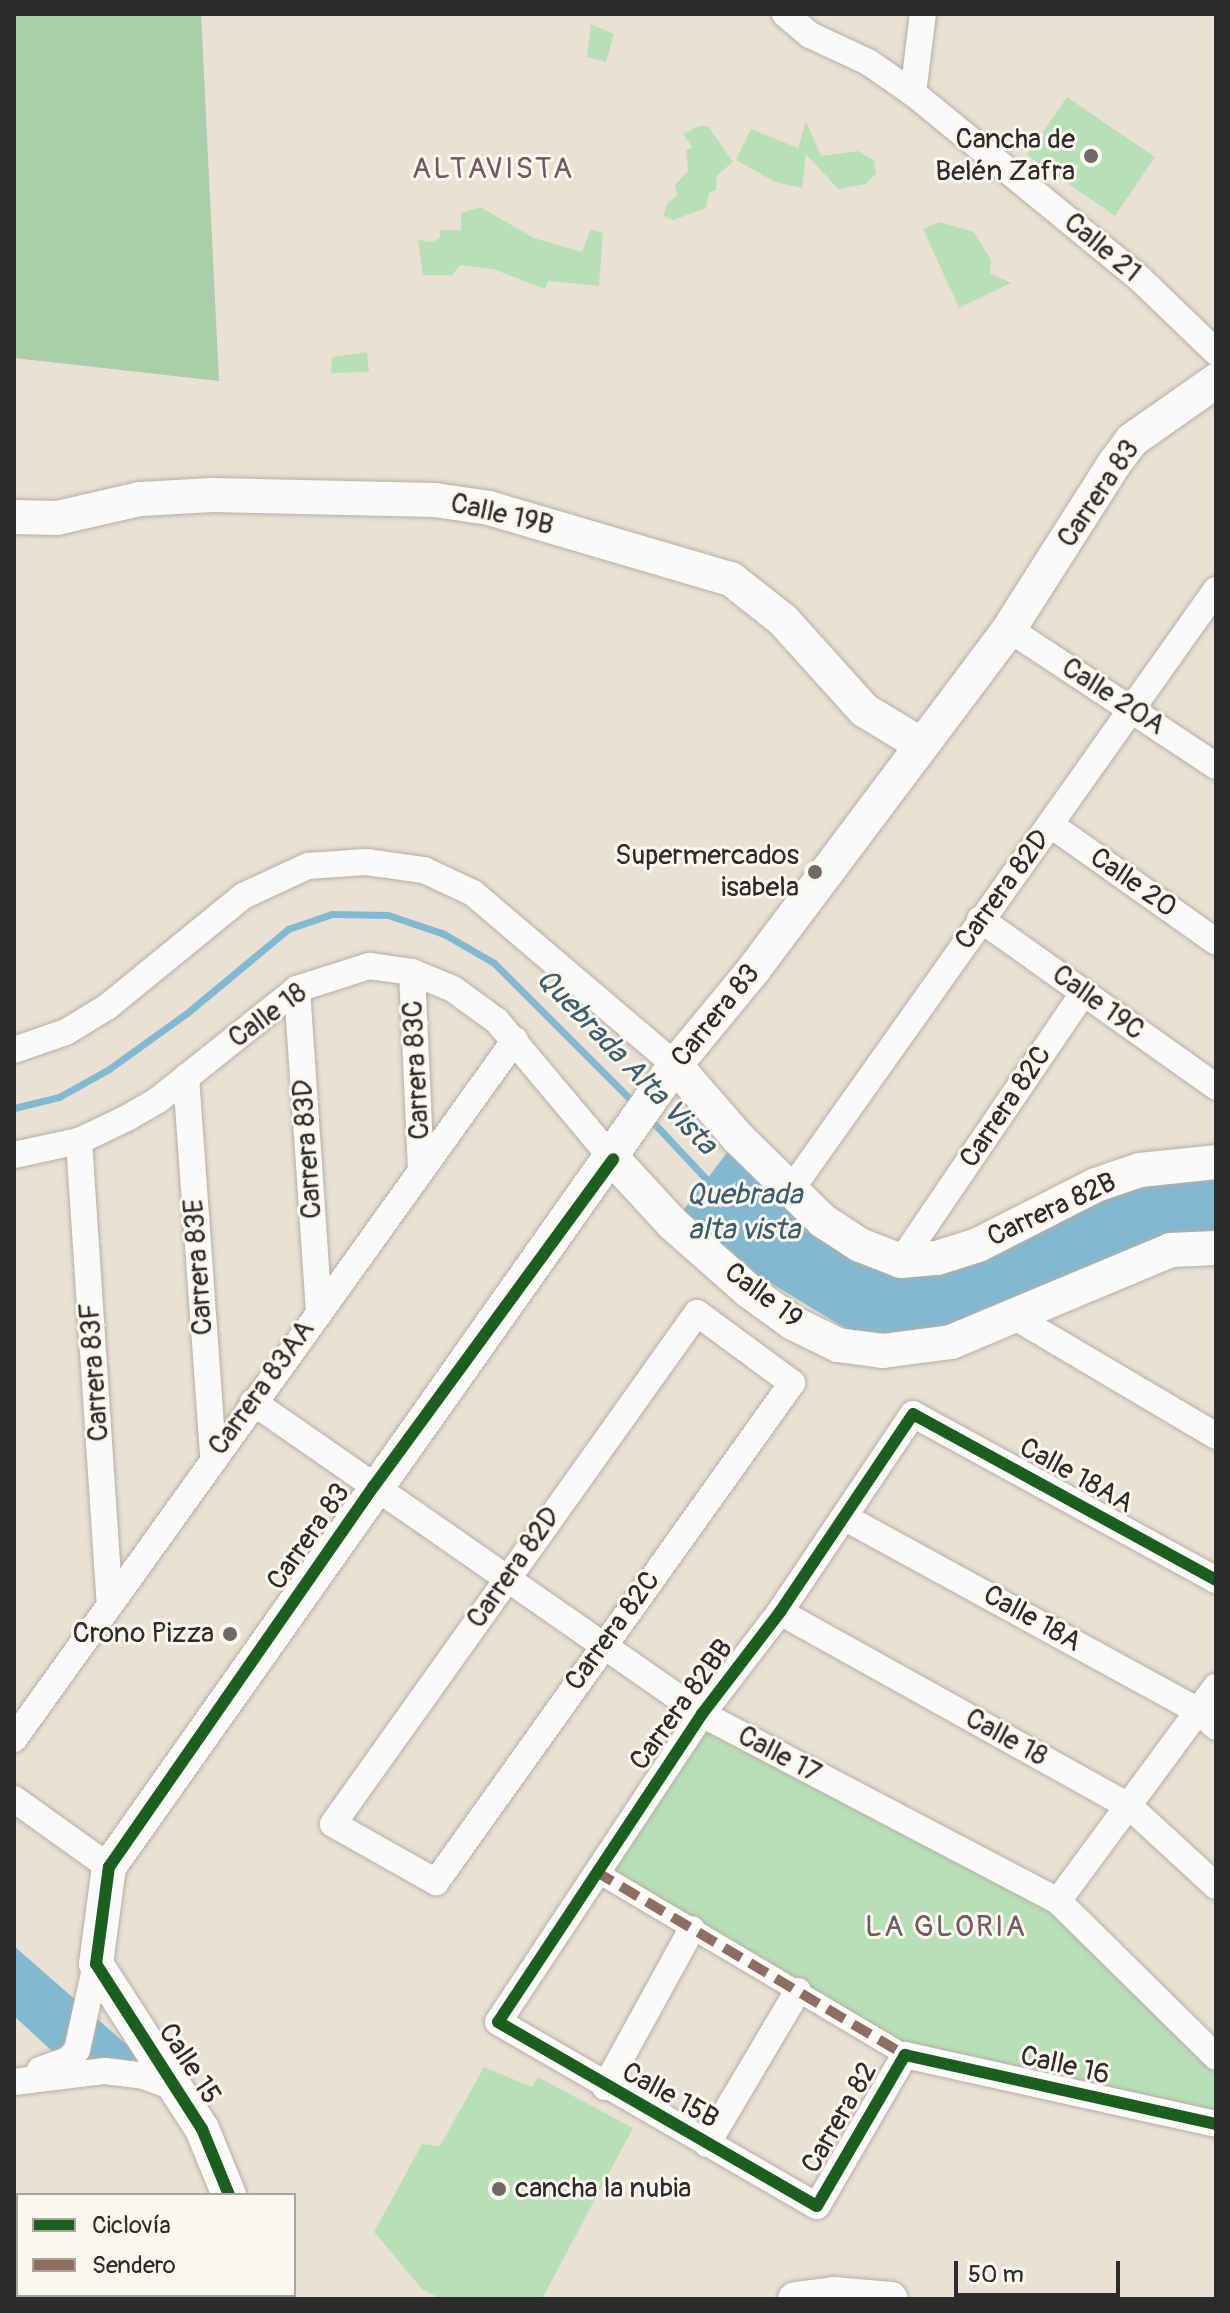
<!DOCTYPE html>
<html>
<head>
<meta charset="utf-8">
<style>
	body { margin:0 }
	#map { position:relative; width:1230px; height:2313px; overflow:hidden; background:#eae1d4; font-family:Pangolin,sans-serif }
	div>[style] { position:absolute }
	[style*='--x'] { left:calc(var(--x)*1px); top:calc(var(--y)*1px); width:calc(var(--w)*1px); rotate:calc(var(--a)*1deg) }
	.green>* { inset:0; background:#b8e0b7 }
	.forest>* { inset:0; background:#a9cea9 }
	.water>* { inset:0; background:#82b8d1 }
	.stream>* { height:7px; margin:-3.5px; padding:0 3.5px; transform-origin:3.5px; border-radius:3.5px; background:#82b8d1 }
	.roads { filter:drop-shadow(0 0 2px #b5afa6) drop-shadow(0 0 2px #b5afa6) }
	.pedestrian>* { height:20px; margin:-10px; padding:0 10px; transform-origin:10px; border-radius:10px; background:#fcfaf9 }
	.minor>* { height:26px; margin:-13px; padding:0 13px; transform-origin:13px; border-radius:13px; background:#fcfaf9 }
	.tertiary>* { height:34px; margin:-17px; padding:0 17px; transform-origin:17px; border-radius:17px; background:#fcfaf9 }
	.quiet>* { height:10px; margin-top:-5px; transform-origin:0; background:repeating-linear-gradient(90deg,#8d6e63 0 20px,transparent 0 30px) }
	.cycleway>* { height:12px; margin:-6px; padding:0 6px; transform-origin:6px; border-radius:6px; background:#1b5e20 }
	.dots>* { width:22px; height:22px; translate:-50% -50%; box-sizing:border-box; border:4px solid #fbf7ec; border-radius:50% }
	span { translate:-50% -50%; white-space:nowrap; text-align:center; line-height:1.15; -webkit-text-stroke:6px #fbf7ec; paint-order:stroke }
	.poi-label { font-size:28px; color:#2b2b2b }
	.right { translate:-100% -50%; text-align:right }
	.left { translate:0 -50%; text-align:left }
	.street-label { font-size:28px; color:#2b2b2b }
	.neighbourhood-label { font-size:30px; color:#705865; letter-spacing:2px }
	.water-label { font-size:30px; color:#3c5d6d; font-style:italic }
	.frame { position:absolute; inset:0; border:16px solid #2b2b2b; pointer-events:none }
	.legend { position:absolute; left:16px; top:2193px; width:280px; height:104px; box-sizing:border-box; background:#fbf7ec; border:2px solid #a8a59f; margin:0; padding:10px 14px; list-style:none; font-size:24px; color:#2b2b2b }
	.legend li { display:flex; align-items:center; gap:16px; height:40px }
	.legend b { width:40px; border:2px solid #a8a59f }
	.scale { position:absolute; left:954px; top:2261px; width:166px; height:36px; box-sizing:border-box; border:4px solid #2b2b2b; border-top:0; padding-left:10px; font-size:24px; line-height:28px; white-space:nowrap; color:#2b2b2b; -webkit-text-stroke:6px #fbf7ec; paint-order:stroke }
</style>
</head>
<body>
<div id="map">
	<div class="green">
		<i style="clip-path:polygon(591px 24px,614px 34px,606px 62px,587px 57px)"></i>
		<i style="clip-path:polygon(1067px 97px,1155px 157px,1115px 216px,1027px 155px)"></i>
		<i style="clip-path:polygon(806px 121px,821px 156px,858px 151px,874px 160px,876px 173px,866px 184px,838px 189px,806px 154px,802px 188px,775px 182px,736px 160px,751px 129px,798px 148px)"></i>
		<i style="clip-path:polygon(699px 126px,708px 126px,733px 162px,717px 175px,716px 190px,709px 193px,706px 208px,673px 220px,664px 216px,666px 205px,677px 195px,675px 185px,688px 171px,686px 151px,692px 147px,683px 134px)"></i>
		<i style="clip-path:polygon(480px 207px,534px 238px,582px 252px,591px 229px,603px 233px,599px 286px,548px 281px,545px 289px,493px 269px,460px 265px,452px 275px,423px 275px,418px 240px,432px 242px,440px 238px,439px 230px,461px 230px,461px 213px)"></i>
		<i style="clip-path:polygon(939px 222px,974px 232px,991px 260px,990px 273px,1011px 283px,959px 308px,923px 229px)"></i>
		<i style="clip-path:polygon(367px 352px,369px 372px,331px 373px,332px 357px)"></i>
		<i style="clip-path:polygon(702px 1714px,1058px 1901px,1216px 2057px,1216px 2124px,905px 2055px,595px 1871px)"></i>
		<i style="clip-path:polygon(484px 2067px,532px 2087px,538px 2077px,633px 2128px,542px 2299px,441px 2299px,422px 2289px,374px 2232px,422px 2144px,440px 2146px)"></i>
	</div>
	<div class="forest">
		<i style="clip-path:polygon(14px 14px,201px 14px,219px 381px,14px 358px)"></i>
	</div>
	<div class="water">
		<i style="clip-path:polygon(738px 1138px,884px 1255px,978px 1245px,1140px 1170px,1216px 1162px,1216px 1255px,1152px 1260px,883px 1351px,673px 1224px)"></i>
		<i style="clip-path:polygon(14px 1946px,176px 2088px,78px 2075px,14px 2016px)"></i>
	</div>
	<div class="stream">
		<i style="--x:14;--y:1108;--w:46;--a:-13.7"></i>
		<i style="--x:59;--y:1097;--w:57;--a:-29.2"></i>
		<i style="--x:109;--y:1069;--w:96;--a:-35.7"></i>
		<i style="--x:187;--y:1013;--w:131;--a:-39.7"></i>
		<i style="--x:288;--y:929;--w:46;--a:-18.8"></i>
		<i style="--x:332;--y:914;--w:56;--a:1"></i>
		<i style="--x:388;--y:915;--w:59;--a:18.7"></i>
		<i style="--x:444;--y:934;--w:58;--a:30.1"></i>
		<i style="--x:494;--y:963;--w:199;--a:45"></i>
		<i style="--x:649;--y:1118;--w:92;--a:46.8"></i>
	</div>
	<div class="roads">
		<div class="pedestrian">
			<i style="--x:595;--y:1871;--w:360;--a:30.7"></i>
		</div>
		<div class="minor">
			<i style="--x:785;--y:14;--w:33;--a:40"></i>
			<i style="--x:810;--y:35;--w:64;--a:25"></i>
			<i style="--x:868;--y:62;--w:55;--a:34.6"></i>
			<i style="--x:913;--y:93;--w:292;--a:39.3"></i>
			<i style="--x:1139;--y:278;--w:107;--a:43.9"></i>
			<i style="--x:913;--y:93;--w:80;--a:-82.8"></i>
			<i style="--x:1009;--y:629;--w:248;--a:33.5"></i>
			<i style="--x:1051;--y:825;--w:202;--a:35.3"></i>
			<i style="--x:980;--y:919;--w:290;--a:35.4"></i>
			<i style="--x:412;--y:972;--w:196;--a:87.4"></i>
			<i style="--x:297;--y:989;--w:321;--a:86.1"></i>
			<i style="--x:14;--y:1050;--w:55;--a:-19.1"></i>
			<i style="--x:66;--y:1032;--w:48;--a:-31.4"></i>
			<i style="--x:107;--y:1007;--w:176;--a:-39.2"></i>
			<i style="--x:243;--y:896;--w:72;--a:-24.8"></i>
			<i style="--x:308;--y:866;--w:58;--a:-3.9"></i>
			<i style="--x:366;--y:862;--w:59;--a:7.9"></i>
			<i style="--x:424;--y:870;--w:54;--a:25.1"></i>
			<i style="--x:473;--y:893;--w:265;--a:40.4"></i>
			<i style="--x:186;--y:1077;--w:380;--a:85.9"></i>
			<i style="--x:79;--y:1141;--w:463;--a:86.2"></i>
			<i style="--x:14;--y:1155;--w:66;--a:-12.2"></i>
			<i style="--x:79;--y:1141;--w:53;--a:-25.6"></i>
			<i style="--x:127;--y:1118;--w:36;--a:-30"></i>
			<i style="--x:158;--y:1100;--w:178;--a:-38.6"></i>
			<i style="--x:297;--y:989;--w:76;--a:-17.7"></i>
			<i style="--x:369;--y:966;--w:43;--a:7.9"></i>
			<i style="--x:412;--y:972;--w:44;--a:22.5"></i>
			<i style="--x:453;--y:989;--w:54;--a:36"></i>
			<i style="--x:497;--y:1021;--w:180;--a:50"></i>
			<i style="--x:790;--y:1191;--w:737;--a:-54.67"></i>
			<i style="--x:901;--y:1261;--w:325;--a:-55.8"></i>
			<i style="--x:697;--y:1313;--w:118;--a:36.4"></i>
			<i style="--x:792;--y:1383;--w:613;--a:125.51"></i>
			<i style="--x:436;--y:1882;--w:118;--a:-150.6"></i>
			<i style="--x:333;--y:1824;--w:627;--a:-54.54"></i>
			<i style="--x:1015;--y:1317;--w:234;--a:30.6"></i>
			<i style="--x:253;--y:1402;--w:547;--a:34.79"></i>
			<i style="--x:702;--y:1714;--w:402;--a:27.7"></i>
			<i style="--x:1058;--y:1901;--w:222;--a:44.6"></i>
			<i style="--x:844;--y:1517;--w:405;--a:28.7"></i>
			<i style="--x:1199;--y:1711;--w:23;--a:43"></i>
			<i style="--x:1216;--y:1580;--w:345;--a:-151.3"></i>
			<i style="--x:913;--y:1414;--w:239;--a:123.9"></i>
			<i style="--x:780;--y:1612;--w:128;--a:127.4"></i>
			<i style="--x:702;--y:1714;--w:369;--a:123.5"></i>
			<i style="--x:498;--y:2022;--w:368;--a:30"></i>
			<i style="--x:817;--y:2206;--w:175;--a:-59.8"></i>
			<i style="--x:905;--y:2055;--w:319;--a:12.5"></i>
			<i style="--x:780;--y:1612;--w:399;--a:29.1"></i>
			<i style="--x:1129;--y:1806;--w:118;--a:42.6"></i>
			<i style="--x:14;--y:1739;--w:860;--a:-54.37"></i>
			<i style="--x:14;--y:1799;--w:117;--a:35.6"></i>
			<i style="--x:1058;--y:1901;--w:266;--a:-53.6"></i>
			<i style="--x:40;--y:2070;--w:30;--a:-20"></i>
			<i style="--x:68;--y:2060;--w:13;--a:-48"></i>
			<i style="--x:77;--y:2050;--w:88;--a:-77.5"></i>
			<i style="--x:14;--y:2082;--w:92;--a:-6.9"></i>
			<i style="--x:105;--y:2071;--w:39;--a:7"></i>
			<i style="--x:144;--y:2076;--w:34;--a:21"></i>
			<i style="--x:605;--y:2087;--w:180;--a:-61.2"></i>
			<i style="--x:707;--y:2144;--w:178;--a:-59.3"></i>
		</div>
		<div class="tertiary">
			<i style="--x:14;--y:517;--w:43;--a:1.3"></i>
			<i style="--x:57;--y:518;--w:85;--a:-12.9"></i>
			<i style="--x:140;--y:499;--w:73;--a:-3.1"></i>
			<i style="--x:213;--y:495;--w:222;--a:1.3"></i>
			<i style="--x:435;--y:500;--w:55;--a:8.4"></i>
			<i style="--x:489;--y:508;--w:252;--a:16.4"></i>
			<i style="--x:731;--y:579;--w:66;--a:38.3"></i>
			<i style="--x:783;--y:620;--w:121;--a:48"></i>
			<i style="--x:864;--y:710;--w:66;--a:31.3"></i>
			<i style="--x:675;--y:1065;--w:96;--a:49.2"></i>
			<i style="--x:738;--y:1138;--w:119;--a:44.3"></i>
			<i style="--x:823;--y:1221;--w:44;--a:33"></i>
			<i style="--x:860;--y:1245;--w:44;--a:21.3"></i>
			<i style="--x:901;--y:1261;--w:36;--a:-5"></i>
			<i style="--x:937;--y:1258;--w:43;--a:-17.6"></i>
			<i style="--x:978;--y:1245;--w:132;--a:-27"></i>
			<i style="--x:1096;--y:1185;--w:46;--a:-18.8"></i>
			<i style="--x:1140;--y:1170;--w:76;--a:-6"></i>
			<i style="--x:613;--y:1159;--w:88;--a:47.3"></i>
			<i style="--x:673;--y:1224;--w:101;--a:41.4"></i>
			<i style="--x:749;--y:1291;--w:54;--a:36"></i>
			<i style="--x:793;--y:1323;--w:50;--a:26.1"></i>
			<i style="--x:838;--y:1345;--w:45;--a:7.6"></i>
			<i style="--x:883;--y:1351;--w:69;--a:-7.5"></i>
			<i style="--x:951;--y:1342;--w:238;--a:-22.7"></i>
			<i style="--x:1171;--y:1250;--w:45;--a:-2.5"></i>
			<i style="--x:229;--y:2195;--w:71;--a:-112.2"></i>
			<i style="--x:202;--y:2129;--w:196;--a:-122.7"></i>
			<i style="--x:96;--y:1964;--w:98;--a:-82.4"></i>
			<i style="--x:109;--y:1867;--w:982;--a:-54.79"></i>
			<i style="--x:675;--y:1065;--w:124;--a:-50.5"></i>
			<i style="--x:754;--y:969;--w:425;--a:-53.1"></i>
			<i style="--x:1009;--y:629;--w:196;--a:-57.5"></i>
			<i style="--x:1114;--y:464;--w:30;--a:-53"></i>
			<i style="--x:1132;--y:440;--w:103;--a:-35.1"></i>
			<i style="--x:273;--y:2295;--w:4;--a:63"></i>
			<i style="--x:795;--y:2299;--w:38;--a:-7"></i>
			<i style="--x:833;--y:2294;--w:58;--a:4.9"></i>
		</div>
	</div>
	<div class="quiet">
		<i style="--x:595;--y:1871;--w:360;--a:30.7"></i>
	</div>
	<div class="cycleway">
		<i style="--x:1216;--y:1580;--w:345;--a:-151.3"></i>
		<i style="--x:913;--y:1414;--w:239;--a:123.9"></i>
		<i style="--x:780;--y:1612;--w:128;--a:127.4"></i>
		<i style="--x:702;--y:1714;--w:369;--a:123.5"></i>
		<i style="--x:498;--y:2022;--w:368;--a:30"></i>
		<i style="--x:817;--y:2206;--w:175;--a:-59.8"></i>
		<i style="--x:905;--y:2055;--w:319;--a:12.5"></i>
		<i style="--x:229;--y:2195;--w:71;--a:-112.2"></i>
		<i style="--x:202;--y:2129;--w:196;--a:-122.7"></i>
		<i style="--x:96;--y:1964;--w:98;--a:-82.4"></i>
		<i style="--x:109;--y:1867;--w:464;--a:-55.2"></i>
		<i style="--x:374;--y:1486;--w:405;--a:-53.8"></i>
	</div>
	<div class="dots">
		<i style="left:1091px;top:156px;background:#6e6b66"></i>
		<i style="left:815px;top:872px;background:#6e6b66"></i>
		<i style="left:230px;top:1634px;background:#6e6b66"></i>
		<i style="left:499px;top:2189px;background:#6e6b66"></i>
	</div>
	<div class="poi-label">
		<span class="right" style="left:1075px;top:156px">Cancha de<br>Belén Zafra</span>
		<span class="right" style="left:799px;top:872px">Supermercados<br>isabela</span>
		<span class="right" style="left:214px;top:1634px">Crono Pizza</span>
		<span class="left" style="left:515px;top:2189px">cancha la nubia</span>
	</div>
	<div class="street-label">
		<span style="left:1102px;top:248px;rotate:40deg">Calle 21</span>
		<span style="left:1099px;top:494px;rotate:-56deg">Carrera 83</span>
		<span style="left:502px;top:515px;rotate:13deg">Calle 19B</span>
		<span style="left:1113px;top:697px;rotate:33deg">Calle 20A</span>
		<span style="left:1133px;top:883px;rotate:35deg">Calle 20</span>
		<span style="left:1003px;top:890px;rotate:-54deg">Carrera 82D</span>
		<span style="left:1098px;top:1003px;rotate:36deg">Calle 19C</span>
		<span style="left:268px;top:1016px;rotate:-36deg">Calle 18</span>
		<span style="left:716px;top:1016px;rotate:-51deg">Carrera 83</span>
		<span style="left:417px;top:1070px;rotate:-93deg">Carrera 83C</span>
		<span style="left:1006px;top:1107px;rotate:-56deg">Carrera 82C</span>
		<span style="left:308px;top:1149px;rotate:-94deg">Carrera 83D</span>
		<span style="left:1052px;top:1210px;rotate:-25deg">Carrera 82B</span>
		<span style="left:199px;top:1267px;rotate:-94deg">Carrera 83E</span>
		<span style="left:763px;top:1296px;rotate:37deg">Calle 19</span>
		<span style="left:95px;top:1372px;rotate:-94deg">Carrera 83F</span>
		<span style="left:262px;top:1388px;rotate:-54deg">Carrera 83AA</span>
		<span style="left:1076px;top:1476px;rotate:29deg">Calle 18AA</span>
		<span style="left:309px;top:1537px;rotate:-55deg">Carrera 83</span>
		<span style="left:514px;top:1568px;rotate:-55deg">Carrera 82D</span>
		<span style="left:1032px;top:1619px;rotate:29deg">Calle 18A</span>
		<span style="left:613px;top:1631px;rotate:-54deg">Carrera 82C</span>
		<span style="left:682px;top:1705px;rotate:-54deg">Carrera 82BB</span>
		<span style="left:1006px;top:1738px;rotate:29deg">Calle 18</span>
		<span style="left:779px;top:1755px;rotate:28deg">Calle 17</span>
		<span style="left:189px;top:2064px;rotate:57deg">Calle 15</span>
		<span style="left:1065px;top:2066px;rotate:13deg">Calle 16</span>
		<span style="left:670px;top:2096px;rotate:29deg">Calle 15B</span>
		<span style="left:840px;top:2118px;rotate:-60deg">Carrera 82</span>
	</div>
	<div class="neighbourhood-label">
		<span style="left:493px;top:169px">ALTAVISTA</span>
		<span style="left:946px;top:1927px">LA GLORIA</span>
	</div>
	<div class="water-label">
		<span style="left:626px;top:1062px;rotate:46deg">Quebrada Alta Vista</span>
		<span style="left:744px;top:1212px">Quebrada<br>alta vista</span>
	</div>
	<div class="frame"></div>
	<ul class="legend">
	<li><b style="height:10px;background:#1b5e20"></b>Ciclovía</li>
	<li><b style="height:10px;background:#8d6e63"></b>Sendero</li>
	</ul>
	<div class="scale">50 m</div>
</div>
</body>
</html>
